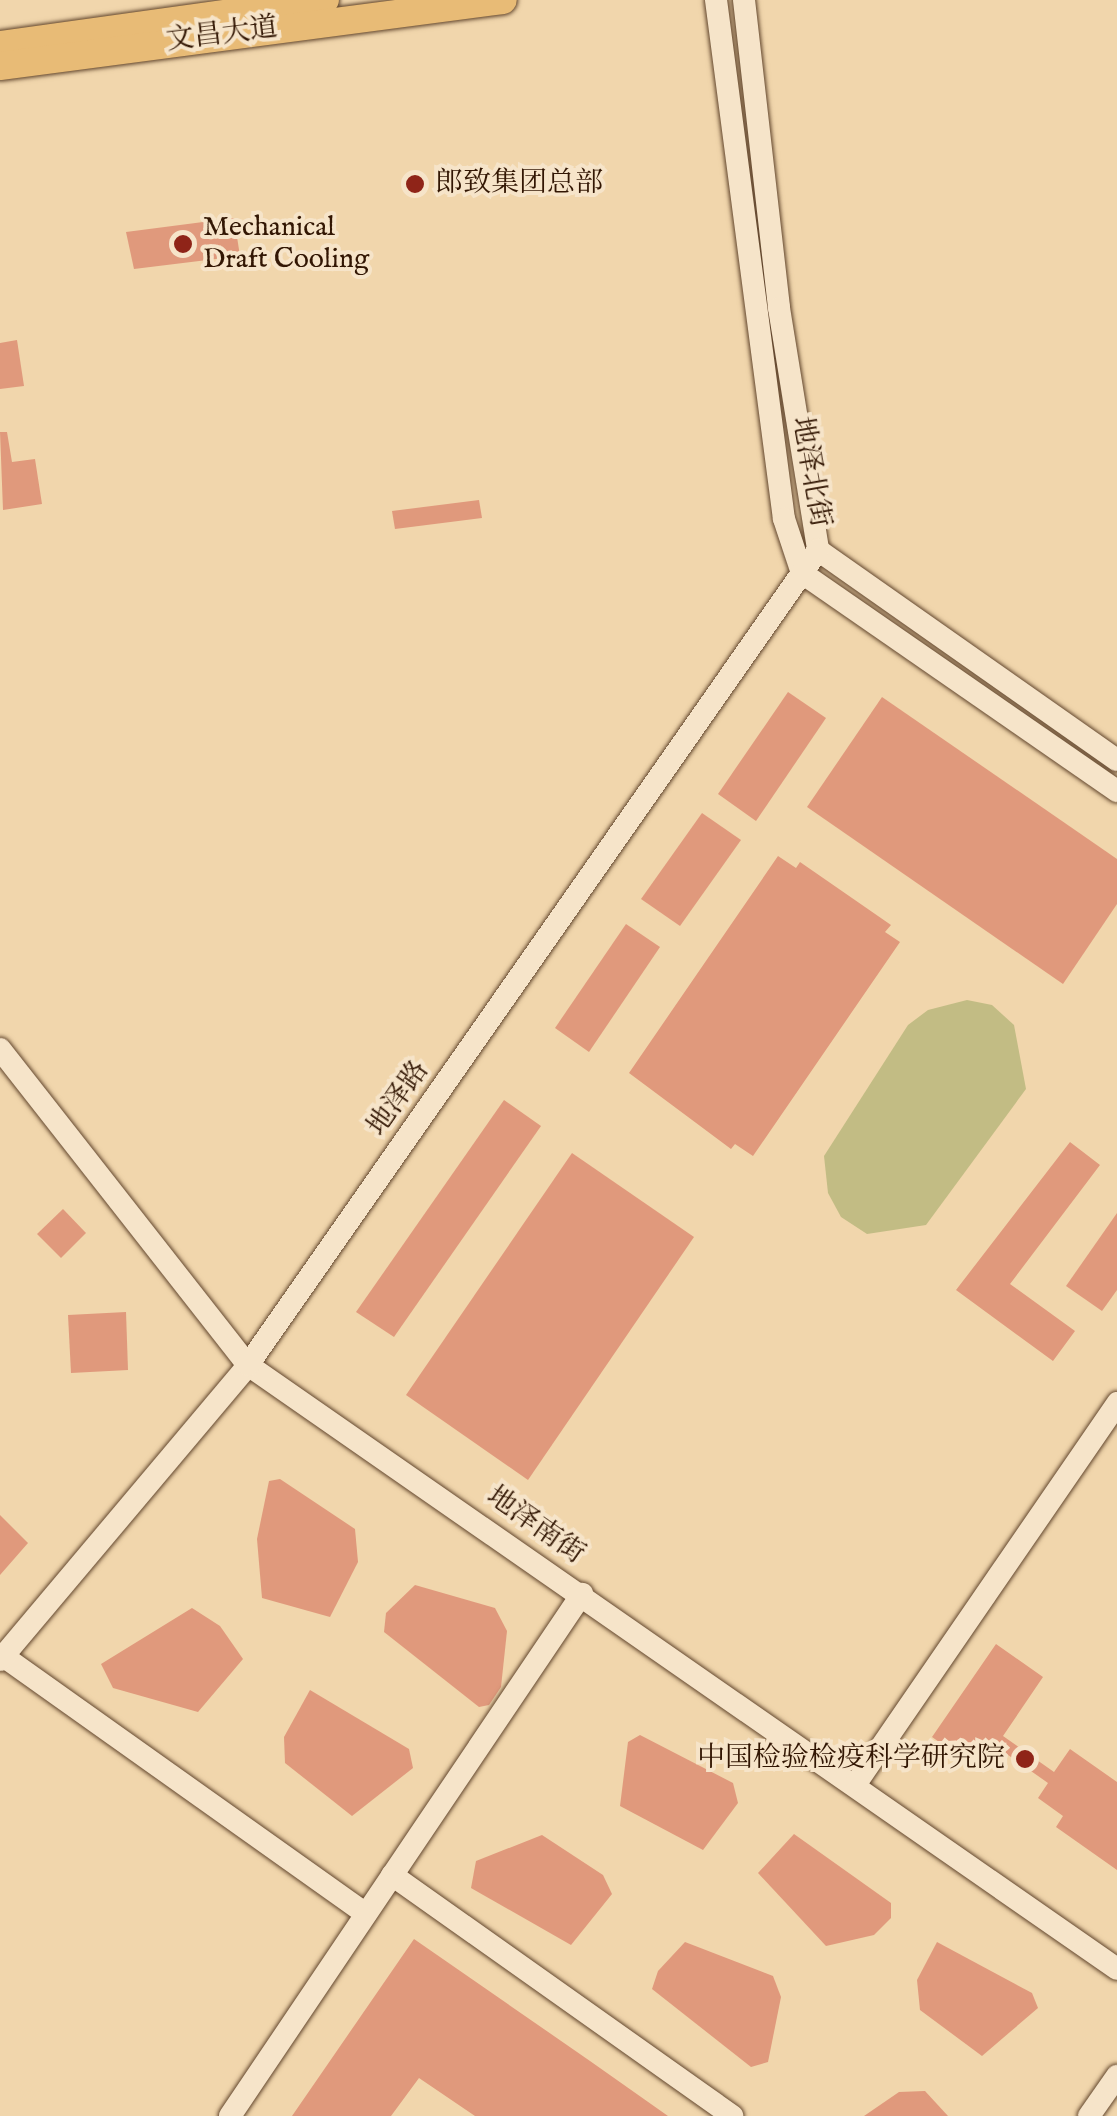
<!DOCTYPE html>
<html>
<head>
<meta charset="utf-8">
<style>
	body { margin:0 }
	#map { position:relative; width:1117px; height:2116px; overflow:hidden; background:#f1d6ac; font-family:"IM FELL English","Noto Serif SC",serif }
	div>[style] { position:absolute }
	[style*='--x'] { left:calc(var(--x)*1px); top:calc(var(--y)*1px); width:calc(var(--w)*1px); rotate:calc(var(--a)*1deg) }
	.green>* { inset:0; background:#c2bc84 }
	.building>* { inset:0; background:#e0997c }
	.roads { filter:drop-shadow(0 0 2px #62462d) drop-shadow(0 0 2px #62462d) }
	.minor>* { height:22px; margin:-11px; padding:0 11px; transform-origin:11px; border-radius:11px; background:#f6e4c9 }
	.major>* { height:28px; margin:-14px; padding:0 14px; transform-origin:14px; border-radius:14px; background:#e8bb76 }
	.dots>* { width:28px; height:28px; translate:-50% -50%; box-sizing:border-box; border:5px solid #f6e4c9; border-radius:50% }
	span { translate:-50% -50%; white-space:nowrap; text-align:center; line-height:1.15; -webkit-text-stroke:8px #f6e4c9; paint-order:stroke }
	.street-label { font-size:28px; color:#321603 }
	.poi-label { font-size:28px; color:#321603 }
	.left { translate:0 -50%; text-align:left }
	.right { translate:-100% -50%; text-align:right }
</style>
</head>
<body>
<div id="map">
	<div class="green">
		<i style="clip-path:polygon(967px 1000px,992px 1005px,1014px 1025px,1026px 1089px,926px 1225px,867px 1234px,841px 1217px,828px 1193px,824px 1156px,908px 1025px,928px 1010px)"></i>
	</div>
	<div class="building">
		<i style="clip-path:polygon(234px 218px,240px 256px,134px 269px,126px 232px)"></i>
		<i style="clip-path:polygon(17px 340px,24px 386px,0 389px,0 343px)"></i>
		<i style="clip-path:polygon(0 432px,7px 432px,12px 462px,35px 459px,42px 504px,3px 510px)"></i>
		<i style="clip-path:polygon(479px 500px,482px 518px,395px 529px,392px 511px)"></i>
		<i style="clip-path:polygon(788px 692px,826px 718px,756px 821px,718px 794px)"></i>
		<i style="clip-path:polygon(882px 697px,1117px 859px,1117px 904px,1063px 984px,807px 807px)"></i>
		<i style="clip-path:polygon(702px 813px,741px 840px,680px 926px,641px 899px)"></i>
		<i style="clip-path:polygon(778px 856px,796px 868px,800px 862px,891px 925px,885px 932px,900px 942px,753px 1156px,735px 1144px,731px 1149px,629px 1073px)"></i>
		<i style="clip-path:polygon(626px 924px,660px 947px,589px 1052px,555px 1028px)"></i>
		<i style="clip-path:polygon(504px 1100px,541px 1126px,394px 1337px,356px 1312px)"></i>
		<i style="clip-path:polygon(1070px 1142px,1100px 1165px,1010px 1284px,1075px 1331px,1053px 1361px,956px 1290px)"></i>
		<i style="clip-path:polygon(572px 1153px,694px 1237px,528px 1480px,406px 1395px)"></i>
		<i style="clip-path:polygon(63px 1209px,86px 1233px,61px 1258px,37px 1234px)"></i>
		<i style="clip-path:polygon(1117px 1213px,1117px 1290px,1102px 1311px,1066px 1286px)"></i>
		<i style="clip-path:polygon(126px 1312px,128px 1370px,71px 1373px,68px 1315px)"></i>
		<i style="clip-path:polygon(280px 1479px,355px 1529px,358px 1562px,330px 1617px,262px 1598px,257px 1539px,269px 1481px)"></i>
		<i style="clip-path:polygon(0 1515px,28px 1543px,0 1575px)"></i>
		<i style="clip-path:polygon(415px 1585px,495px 1608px,507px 1631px,501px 1687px,489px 1705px,479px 1707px,384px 1632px,386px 1613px)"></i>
		<i style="clip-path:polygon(192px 1608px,220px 1626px,243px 1659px,198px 1712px,113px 1688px,101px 1664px)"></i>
		<i style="clip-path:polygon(996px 1644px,1043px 1677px,1003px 1736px,1054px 1772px,1070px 1749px,1117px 1782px,1117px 1870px,1056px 1827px,1063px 1816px,1038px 1798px,1048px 1783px,994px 1745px,978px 1769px,932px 1737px)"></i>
		<i style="clip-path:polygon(310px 1690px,409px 1749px,413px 1768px,352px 1816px,285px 1763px,284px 1737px)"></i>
		<i style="clip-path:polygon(640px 1735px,733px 1783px,738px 1803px,703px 1850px,620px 1806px,628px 1742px)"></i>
		<i style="clip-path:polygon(794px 1834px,891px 1903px,891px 1918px,874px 1935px,826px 1946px,758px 1873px)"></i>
		<i style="clip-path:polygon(542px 1835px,603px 1875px,612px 1894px,571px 1945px,471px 1888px,476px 1861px)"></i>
		<i style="clip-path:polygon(414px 1939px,590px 2061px,668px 2116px,475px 2116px,419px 2078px,391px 2116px,292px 2116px)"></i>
		<i style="clip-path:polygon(685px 1942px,773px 1976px,781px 1997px,768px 2062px,751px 2067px,652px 1989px,658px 1971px)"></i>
		<i style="clip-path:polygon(937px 1942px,1032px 1993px,1038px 2008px,982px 2056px,920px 2010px,917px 1980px)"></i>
		<i style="clip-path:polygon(925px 2091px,948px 2116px,864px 2116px,899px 2092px)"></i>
	</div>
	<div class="roads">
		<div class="minor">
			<i style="--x:716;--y:0;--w:523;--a:82.54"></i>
			<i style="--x:784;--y:519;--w:57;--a:71.6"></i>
			<i style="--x:802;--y:573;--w:383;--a:34.7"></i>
			<i style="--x:744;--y:0;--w:310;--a:83.5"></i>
			<i style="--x:779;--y:308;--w:245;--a:80.8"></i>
			<i style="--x:818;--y:550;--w:365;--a:35.1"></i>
			<i style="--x:0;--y:1049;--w:402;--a:51.9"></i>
			<i style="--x:248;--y:1365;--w:1058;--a:34.8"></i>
			<i style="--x:3;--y:1656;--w:445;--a:35.4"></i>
			<i style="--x:0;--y:1660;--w:385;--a:-49.9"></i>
			<i style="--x:248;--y:1365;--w:995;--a:-55.03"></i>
			<i style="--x:857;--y:1782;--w:460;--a:-55.5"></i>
			<i style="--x:392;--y:1875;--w:417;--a:35.3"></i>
			<i style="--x:230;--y:2116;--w:630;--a:-56.01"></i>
			<i style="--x:1089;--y:2116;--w:49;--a:-55"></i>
		</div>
		<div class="major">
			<i style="--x:0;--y:45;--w:328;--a:-7.9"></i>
			<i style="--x:0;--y:66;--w:507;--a:-7.48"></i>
		</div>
	</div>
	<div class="dots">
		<i style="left:415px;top:184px;background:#8f2418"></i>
		<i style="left:183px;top:244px;background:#8f2418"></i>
		<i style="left:1025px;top:1759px;background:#8f2418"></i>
	</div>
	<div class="street-label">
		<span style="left:222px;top:35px;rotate:-7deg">文昌大道</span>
		<span style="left:810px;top:472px;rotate:80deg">地泽北街</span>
		<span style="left:399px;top:1099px;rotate:-55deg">地泽路</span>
		<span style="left:535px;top:1526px;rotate:35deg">地泽南街</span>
	</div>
	<div class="poi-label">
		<span class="left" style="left:435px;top:184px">郎致集团总部</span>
		<span class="left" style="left:203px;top:244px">Mechanical<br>Draft Cooling</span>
		<span class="right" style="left:1005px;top:1759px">中国检验检疫科学研究院</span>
	</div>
</div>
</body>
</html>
